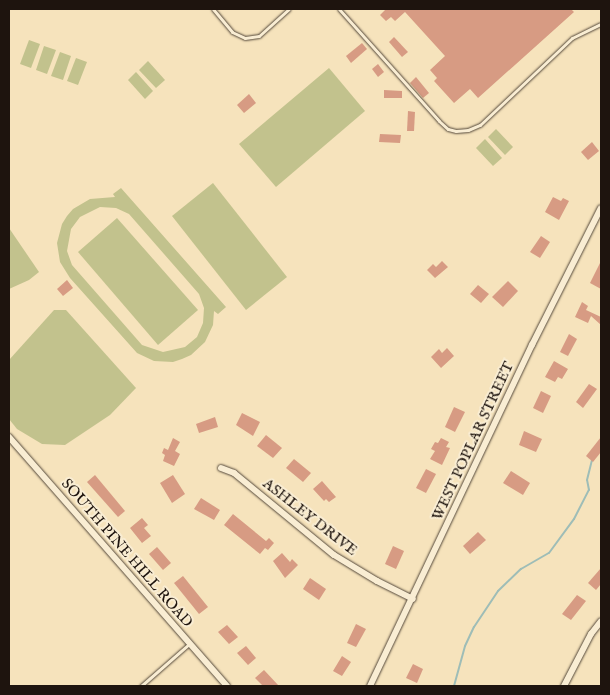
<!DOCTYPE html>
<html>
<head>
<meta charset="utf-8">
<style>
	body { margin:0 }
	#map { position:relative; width:610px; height:695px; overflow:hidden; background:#f6e3bc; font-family:"IM FELL English",serif }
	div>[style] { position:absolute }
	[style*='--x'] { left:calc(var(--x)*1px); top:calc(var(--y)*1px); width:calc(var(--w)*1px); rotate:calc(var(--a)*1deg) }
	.green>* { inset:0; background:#c2c28d }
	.stream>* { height:2px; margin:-1px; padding:0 1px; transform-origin:1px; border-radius:1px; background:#9ebdb7 }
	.building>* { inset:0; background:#d79b83 }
	.roads { filter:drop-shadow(0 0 1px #54483a) drop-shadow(0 0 1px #54483a) }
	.lane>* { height:3px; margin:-1.5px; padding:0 1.5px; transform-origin:1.5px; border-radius:1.5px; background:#f9edd3 }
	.street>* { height:6px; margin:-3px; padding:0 3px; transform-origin:3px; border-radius:3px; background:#f9edd3 }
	span { translate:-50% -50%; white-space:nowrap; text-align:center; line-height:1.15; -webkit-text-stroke:4px #f9edd3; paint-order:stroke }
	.street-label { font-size:15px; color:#1e140e }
	.frame { position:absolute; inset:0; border:10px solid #1e140e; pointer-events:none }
</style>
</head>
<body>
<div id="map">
	<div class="green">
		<i style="clip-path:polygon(29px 40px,40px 44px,31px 68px,20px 64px)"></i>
		<i style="clip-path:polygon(44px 46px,56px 50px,47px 74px,36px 70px)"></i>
		<i style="clip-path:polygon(60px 52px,71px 56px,63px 80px,51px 76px)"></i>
		<i style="clip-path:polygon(76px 58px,87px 62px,78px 85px,67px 81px)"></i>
		<i style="clip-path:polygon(148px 61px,165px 80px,156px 88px,139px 70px)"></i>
		<i style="clip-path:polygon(329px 68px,365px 111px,276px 187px,239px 144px)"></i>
		<i style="clip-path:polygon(136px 72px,153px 91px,145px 99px,128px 80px)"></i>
		<i style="clip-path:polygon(496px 129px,513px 147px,505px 155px,488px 137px)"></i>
		<i style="clip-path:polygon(485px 139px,502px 158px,493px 166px,476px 148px)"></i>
		<i style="clip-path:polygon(213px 183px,287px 277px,246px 310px,172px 216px)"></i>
		<i style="clip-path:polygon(evenodd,121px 188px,226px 307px,218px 314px,214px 311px,213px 325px,205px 342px,191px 355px,182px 359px,173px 362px,154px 361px,137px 353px,70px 278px,60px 262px,57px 243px,62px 224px,67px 216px,73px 209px,90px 199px,115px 197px,113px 194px,121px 188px,100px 207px,116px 208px,129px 214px,199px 294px,204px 308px,203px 323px,197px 337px,185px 347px,163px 352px,142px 345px,72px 265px,67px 251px,71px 229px,80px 217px,100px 207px)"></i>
		<i style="clip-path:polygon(117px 218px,198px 310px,158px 345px,78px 252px)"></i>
		<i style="clip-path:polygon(9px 228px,39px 272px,29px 280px,9px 289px)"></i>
		<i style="clip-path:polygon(54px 310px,66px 310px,136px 388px,110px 415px,65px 445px,42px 444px,17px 429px,9px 419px,9px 360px)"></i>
	</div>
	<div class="stream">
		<i style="--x:454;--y:686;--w:41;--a:-74.6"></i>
		<i style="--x:465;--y:646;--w:21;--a:-65"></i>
		<i style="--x:474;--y:627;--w:43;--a:-56.3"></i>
		<i style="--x:498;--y:591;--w:32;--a:-44"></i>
		<i style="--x:521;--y:569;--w:32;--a:-30"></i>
		<i style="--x:549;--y:553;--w:42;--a:-53.7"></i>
		<i style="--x:574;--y:519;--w:33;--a:-63"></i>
		<i style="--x:589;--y:490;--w:10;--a:-101"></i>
		<i style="--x:587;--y:480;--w:21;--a:-76"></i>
	</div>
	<div class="building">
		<i style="clip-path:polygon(386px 9px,571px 9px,574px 12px,478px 98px,470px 89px,454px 103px,434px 81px,437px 78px,430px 70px,445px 56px,405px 12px,395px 21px,391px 17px,386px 21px,380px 15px)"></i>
		<i style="clip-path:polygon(394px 37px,408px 52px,402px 57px,389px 42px)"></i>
		<i style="clip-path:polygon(362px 43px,367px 49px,351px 63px,346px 56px)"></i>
		<i style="clip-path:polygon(378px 64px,384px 72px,378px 77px,372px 69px)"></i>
		<i style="clip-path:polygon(416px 77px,429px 93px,423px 98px,410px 83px)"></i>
		<i style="clip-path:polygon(384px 90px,402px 91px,402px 98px,384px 98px)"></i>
		<i style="clip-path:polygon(249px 94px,256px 103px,244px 113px,237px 105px)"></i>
		<i style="clip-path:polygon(408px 111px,415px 112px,414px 131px,407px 131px)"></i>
		<i style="clip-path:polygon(380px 134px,401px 135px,400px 143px,379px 142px)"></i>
		<i style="clip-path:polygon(592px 142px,599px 151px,588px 160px,581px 152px)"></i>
		<i style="clip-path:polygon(553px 197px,561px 201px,563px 198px,569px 201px,559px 220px,545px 212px)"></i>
		<i style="clip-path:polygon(541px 236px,550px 242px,540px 258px,530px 252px)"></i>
		<i style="clip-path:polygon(442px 261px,448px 267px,435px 278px,427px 270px,433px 264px,436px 267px)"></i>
		<i style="clip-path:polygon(601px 261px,601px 289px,590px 283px)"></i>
		<i style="clip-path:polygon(67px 280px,73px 288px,63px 296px,57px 289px)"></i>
		<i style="clip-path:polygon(508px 281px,518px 291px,503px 307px,492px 297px)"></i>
		<i style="clip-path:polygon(478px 285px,489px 294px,481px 303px,470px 294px)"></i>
		<i style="clip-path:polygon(582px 302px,588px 306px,586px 310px,601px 317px,601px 325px,591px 316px,588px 323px,575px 317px)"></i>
		<i style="clip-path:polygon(569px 334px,577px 339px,568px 356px,560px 352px)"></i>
		<i style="clip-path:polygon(447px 348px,454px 356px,441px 368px,431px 357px,439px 349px,442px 353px)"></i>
		<i style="clip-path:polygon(554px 361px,568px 369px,562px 379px,558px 377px,555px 382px,545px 377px)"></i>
		<i style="clip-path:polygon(589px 384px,597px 389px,583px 408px,576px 402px)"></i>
		<i style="clip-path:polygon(541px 391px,551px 396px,543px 413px,533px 408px)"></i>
		<i style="clip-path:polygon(454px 407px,465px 412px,455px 432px,445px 427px)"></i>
		<i style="clip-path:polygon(242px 413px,260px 422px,253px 436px,236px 425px)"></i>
		<i style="clip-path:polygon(215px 417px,218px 427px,199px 433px,196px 424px)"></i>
		<i style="clip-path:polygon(524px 431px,542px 439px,536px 452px,519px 445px)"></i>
		<i style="clip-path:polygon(266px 435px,282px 448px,273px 458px,257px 446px)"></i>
		<i style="clip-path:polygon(601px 437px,601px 452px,593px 462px,586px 456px)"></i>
		<i style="clip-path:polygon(173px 438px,180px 442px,175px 451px,180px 454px,174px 466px,163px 461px,165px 455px,162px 453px,164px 448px,168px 450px)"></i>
		<i style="clip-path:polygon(441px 438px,449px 442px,446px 447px,450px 448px,442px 465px,430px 459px,435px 451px,431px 449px,435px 442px,438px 443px)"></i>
		<i style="clip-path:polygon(294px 459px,311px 473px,303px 482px,286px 468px)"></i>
		<i style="clip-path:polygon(426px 469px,436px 474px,426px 493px,416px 488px)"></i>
		<i style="clip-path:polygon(511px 471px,530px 483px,523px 495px,503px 483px)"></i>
		<i style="clip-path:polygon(95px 475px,125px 511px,118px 517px,87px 482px)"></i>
		<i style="clip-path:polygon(173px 475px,185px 494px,172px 503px,160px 483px)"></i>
		<i style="clip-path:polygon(322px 481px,336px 497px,329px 502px,326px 499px,324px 501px,313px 489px)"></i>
		<i style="clip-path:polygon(201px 498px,220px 510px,214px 520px,194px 509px)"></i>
		<i style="clip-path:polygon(233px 514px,266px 541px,269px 538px,274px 543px,268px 550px,265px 548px,260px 554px,224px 525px)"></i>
		<i style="clip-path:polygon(142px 518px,148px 525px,144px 528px,151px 536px,142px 543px,130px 528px)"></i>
		<i style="clip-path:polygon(478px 532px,486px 540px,470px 554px,463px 546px)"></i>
		<i style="clip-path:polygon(393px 546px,404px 551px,396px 569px,385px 564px)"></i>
		<i style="clip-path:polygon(157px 547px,171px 563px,163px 570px,149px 554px)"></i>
		<i style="clip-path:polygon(282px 553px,290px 562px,292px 559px,298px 565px,285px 578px,273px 561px)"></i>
		<i style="clip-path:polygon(601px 568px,601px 584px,596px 590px,588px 583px)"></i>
		<i style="clip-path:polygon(183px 576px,208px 607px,199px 614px,174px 583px)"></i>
		<i style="clip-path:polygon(310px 578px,326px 589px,319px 600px,303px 589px)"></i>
		<i style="clip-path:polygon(577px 595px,586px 601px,571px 620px,562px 614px)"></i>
		<i style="clip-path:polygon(356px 624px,366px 629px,356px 647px,347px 643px)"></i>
		<i style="clip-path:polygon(227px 625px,238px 637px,229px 644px,218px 632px)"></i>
		<i style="clip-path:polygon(246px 646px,256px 658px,248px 665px,237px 653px)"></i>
		<i style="clip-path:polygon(342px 656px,351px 662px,342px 676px,333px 671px)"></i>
		<i style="clip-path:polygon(413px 664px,423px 669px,417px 683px,406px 678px)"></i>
		<i style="clip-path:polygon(264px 670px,279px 686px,263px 686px,255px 678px)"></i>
	</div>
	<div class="roads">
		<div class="lane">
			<i style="--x:213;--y:9;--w:30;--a:50"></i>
			<i style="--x:232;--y:32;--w:14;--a:25"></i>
			<i style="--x:245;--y:38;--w:14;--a:-8"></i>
			<i style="--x:259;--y:36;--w:40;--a:-42"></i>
			<i style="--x:339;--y:9;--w:150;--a:48.2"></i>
			<i style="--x:439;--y:121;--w:12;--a:42"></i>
			<i style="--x:448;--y:129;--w:8;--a:14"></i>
			<i style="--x:456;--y:131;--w:12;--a:-5"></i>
			<i style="--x:468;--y:130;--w:13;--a:-23"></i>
			<i style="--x:480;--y:125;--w:127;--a:-43.4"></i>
			<i style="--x:572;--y:38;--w:32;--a:-26"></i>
			<i style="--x:141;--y:686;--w:64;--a:-41.2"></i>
		</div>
		<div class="street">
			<i style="--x:9;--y:437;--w:331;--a:48.8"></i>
			<i style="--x:221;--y:468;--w:14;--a:21"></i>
			<i style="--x:234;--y:473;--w:129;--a:39.4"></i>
			<i style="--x:334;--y:555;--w:50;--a:31.2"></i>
			<i style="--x:377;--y:581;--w:40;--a:26.6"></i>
			<i style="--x:370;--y:686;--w:378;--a:-64.6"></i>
			<i style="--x:532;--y:345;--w:153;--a:-63.3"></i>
			<i style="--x:564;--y:686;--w:59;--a:-62.6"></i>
			<i style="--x:591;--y:634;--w:16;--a:-52"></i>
		</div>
	</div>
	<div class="street-label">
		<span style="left:473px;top:441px;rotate:-65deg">WEST POPLAR STREET</span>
		<span style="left:310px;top:517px;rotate:38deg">ASHLEY DRIVE</span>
		<span style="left:127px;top:553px;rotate:49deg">SOUTH PINE HILL ROAD</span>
	</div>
	<div class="frame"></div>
</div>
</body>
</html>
